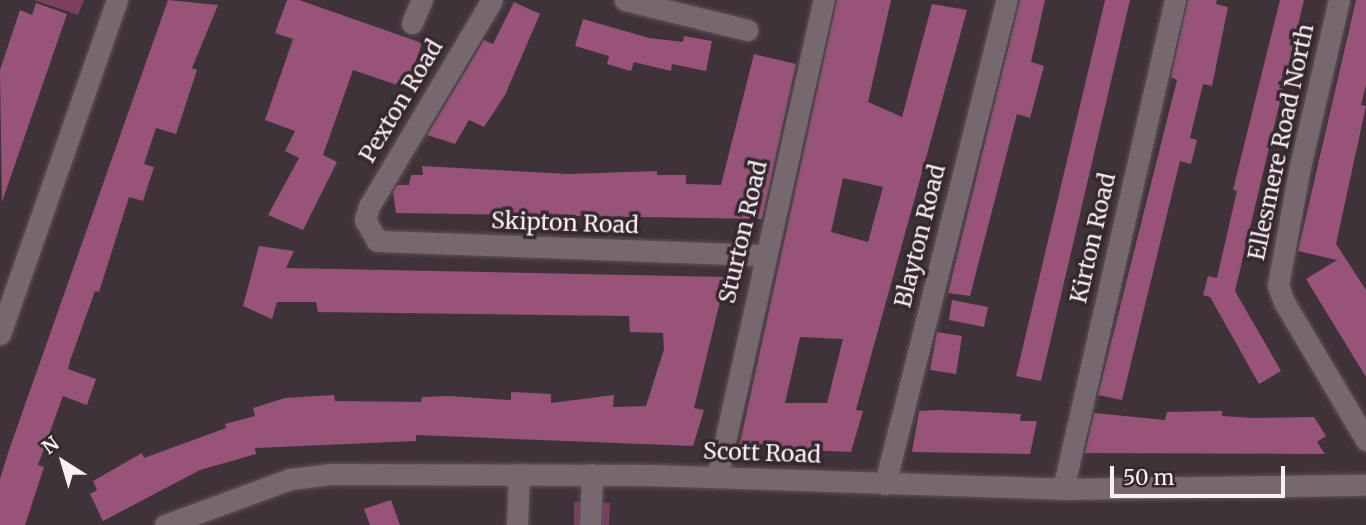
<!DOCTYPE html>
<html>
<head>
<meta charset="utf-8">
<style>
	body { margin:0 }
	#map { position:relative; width:1366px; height:525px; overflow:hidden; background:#403239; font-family:Merriweather,serif }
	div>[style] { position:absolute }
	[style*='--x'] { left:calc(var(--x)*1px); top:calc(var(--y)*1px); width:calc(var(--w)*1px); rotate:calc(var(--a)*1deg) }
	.green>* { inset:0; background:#7b3f60 }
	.building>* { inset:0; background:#975478 }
	.roads { filter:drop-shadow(0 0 2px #5d5257) drop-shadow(0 0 2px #5d5257) }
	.minor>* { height:21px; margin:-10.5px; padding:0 10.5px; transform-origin:10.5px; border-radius:10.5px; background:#77686f }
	span { translate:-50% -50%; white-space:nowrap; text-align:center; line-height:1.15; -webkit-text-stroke:7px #35282f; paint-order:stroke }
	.street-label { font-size:23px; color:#f8f0f4 }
	.north { position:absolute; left:28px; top:427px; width:70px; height:70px; -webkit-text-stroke:5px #35282f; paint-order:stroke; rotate:323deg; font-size:19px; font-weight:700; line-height:28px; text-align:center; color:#f8f0f4 }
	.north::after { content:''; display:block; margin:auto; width:24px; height:32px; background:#f8f0f4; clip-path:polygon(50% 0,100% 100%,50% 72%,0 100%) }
	.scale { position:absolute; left:1110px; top:466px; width:175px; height:32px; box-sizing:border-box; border:4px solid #f8f0f4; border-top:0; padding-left:9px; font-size:21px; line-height:24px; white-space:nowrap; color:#f8f0f4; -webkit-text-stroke:5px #35282f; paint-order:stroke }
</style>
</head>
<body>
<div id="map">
	<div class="green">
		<i style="clip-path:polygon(34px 0,84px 0,78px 15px)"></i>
		<i style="clip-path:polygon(574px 502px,610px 503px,609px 525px,574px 525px)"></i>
	</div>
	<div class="building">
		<i style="clip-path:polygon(168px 0,218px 5px,192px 68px,197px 70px,176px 134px,156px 128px,144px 164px,154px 167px,143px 201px,129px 197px,99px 292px,95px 291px,70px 361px,68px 369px,96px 379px,87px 405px,63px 396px,38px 465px,44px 467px,25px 525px,0 525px,0 479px,9px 450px)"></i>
		<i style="clip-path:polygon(287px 0,299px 0,422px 43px,406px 88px,353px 70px,323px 155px,337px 162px,303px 230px,268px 215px,299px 158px,285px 151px,295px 131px,265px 120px,293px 39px,275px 33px)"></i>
		<i style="clip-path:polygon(evenodd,837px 0,891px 0,868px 102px,902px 117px,932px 4px,967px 10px,856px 410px,863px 411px,851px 452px,739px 447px,837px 0,843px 178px,883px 187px,868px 242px,831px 232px,843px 178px,837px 0,800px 337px,843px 339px,827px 403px,785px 403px,800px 337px)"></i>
		<i style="clip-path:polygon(1020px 0,1045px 0,1031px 62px,1044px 66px,1030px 118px,1017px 114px,970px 296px,948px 293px)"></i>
		<i style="clip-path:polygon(1105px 0,1130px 0,1041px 381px,1016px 376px)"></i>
		<i style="clip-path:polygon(1188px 0,1217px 0,1216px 4px,1228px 7px,1212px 86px,1203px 84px,1190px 138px,1197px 140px,1191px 164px,1180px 161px,1122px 400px,1098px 395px,1177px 80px,1171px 77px)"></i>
		<i style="clip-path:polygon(1280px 0,1304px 0,1235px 291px,1281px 371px,1259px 384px,1210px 297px,1203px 295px,1208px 276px,1217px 278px,1237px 191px,1233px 190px)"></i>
		<i style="clip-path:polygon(1356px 0,1366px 0,1366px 85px,1361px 105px,1366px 106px,1336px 244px,1366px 290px,1366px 377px,1306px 279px,1337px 260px,1298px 251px)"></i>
		<i style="clip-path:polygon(514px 2px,540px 14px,505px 95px,484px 127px,469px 120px,455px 144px,427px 135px,484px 40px,493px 44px)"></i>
		<i style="clip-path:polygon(36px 3px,67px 14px,2px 202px,0 70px,20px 10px,32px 15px)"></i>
		<i style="clip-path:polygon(583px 19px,649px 38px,683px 42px,684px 36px,712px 41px,706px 71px,672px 64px,671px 71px,634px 62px,631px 71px,607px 64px,609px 56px,575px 46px)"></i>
		<i style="clip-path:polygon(754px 54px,796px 64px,762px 219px,396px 213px,393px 192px,397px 185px,409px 185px,411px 175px,423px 175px,422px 166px,569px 174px,657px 171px,657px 175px,686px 175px,686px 184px,721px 185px)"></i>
		<i style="clip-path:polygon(259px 246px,294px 251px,286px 268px,726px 277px,694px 408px,704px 410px,693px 446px,416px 435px,416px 441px,255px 448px,256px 454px,200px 470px,103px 521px,90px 494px,97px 490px,93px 481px,142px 453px,144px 458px,226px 428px,225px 424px,255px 416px,253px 408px,285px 398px,334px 395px,335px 401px,421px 402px,422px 397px,448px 396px,511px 400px,511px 392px,551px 394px,551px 403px,614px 395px,613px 407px,646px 406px,664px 349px,663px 333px,630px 332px,629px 316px,318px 312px,316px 302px,277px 302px,272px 319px,243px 306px)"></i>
		<i style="clip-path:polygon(952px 300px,988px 307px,984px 327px,949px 320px)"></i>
		<i style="clip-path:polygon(937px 332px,962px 336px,956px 374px,930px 370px)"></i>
		<i style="clip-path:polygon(939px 410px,1021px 414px,1020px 421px,1037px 421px,1030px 454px,912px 452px,919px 411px)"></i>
		<i style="clip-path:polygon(1222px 411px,1222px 416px,1252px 418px,1314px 417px,1326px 436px,1317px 442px,1325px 454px,1085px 453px,1094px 413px,1165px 420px,1167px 412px)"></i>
		<i style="clip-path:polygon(391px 500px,400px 525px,370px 525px,364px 509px)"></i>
	</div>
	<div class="roads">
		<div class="minor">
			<i style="--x:492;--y:0;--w:240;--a:120.8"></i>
			<i style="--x:369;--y:206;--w:15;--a:106"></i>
			<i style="--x:365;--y:220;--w:24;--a:60"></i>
			<i style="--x:377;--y:241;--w:386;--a:2.1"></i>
			<i style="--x:625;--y:0;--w:126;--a:13.8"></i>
			<i style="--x:1339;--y:0;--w:171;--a:103.2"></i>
			<i style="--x:1300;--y:166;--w:121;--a:100.5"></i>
			<i style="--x:1278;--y:285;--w:18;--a:71"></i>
			<i style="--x:1284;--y:302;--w:161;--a:59.3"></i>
			<i style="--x:412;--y:23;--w:25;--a:-67"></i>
			<i style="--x:0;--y:334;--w:354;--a:-70.7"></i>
			<i style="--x:717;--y:477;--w:489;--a:-77.4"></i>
			<i style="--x:885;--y:484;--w:499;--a:-75.9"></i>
			<i style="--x:1063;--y:489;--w:502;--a:-77.1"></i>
			<i style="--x:165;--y:525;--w:133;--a:-20.2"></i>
			<i style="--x:290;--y:479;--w:40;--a:-7.1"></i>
			<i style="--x:330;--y:474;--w:319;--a:0.2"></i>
			<i style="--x:649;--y:475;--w:414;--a:1.9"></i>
			<i style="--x:1063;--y:489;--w:303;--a:-0.8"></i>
			<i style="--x:517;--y:525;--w:51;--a:-87.8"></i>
			<i style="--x:590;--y:525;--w:51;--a:-87.8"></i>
		</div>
	</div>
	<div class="street-label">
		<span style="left:401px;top:101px;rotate:-59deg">Pexton Road</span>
		<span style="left:1281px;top:142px;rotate:-78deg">Ellesmere Road North</span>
		<span style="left:565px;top:223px;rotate:2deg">Skipton Road</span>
		<span style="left:743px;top:232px;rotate:-77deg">Sturton Road</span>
		<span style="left:920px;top:236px;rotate:-76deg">Blayton Road</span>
		<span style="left:1093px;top:238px;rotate:-77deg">Kirton Road</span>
		<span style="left:762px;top:453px;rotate:2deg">Scott Road</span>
	</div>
	<div class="north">N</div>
	<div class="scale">50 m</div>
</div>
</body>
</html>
